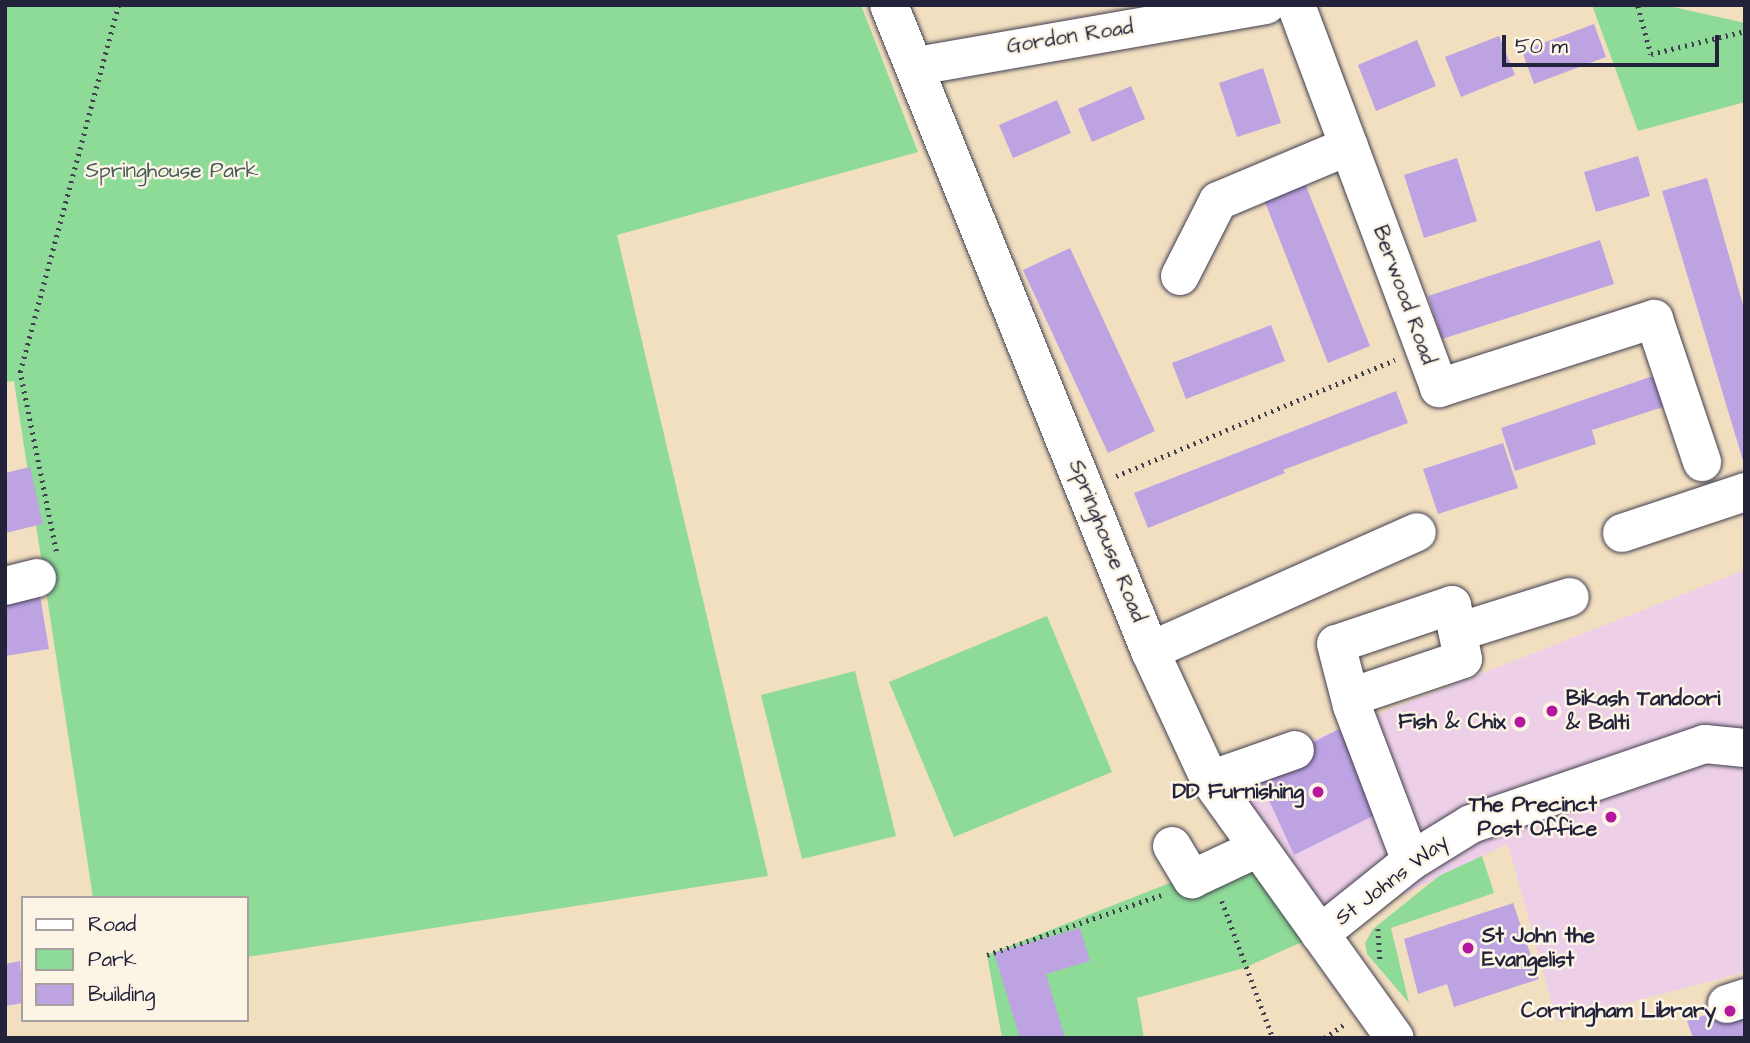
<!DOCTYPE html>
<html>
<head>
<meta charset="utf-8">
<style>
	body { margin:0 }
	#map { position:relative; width:1750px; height:1043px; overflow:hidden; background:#f2dfc0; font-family:"Architects Daughter",sans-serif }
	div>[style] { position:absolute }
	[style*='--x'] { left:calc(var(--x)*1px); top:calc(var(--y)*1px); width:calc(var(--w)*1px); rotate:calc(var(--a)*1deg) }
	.built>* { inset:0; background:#edd0e8 }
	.green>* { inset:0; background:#8eda97 }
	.building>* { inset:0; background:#bea3e3 }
	.path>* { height:4.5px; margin-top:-2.25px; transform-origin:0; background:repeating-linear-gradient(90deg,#413e4f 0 2px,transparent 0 7px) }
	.roads { filter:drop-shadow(0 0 2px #413e4f) drop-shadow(0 0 2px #413e4f) }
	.minor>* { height:38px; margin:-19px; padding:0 19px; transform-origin:19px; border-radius:19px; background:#fff }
	.dots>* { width:19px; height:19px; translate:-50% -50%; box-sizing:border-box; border:4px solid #fcf5e5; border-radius:50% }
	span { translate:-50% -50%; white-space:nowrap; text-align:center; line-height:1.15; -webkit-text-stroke:5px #fcf5e5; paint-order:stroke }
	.street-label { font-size:21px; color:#22223b }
	.park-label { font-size:21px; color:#425957 }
	.poi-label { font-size:21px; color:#22223b; font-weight:700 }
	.left { translate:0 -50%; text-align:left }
	.right { translate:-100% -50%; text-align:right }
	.frame { position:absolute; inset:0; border:7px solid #22223b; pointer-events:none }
	.legend { position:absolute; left:21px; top:896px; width:228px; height:126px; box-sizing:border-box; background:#fcf5e5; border:2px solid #a5a1a1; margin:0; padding:9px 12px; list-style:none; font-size:21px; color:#22223b }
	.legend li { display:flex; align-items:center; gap:14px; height:35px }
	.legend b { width:35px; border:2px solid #a5a1a1 }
	.scale { position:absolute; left:1502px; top:35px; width:217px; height:32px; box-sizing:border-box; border:4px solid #22223b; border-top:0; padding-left:9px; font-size:21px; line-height:24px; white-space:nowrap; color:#22223b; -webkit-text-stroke:5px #fcf5e5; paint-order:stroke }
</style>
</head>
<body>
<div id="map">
	<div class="built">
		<i style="clip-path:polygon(1745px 570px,1745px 972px,1557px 1022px,1508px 844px,1320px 934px,1210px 780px)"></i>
	</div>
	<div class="green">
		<i style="clip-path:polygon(5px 5px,861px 5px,918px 152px,617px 235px,768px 876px,247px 957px,247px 898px,93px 898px,14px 381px,5px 382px)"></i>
		<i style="clip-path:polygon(1592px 5px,1673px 7px,1745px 23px,1745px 102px,1638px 131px)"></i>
		<i style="clip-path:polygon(1047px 616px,1112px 772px,954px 837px,889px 682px)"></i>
		<i style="clip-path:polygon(855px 671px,896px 836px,802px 859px,761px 695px)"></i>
		<i style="clip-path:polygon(1256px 849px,1320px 934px,1244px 968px,1137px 998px,1144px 1038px,1002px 1038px,987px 955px)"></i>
		<i style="clip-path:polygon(1482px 856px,1494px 893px,1391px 928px,1409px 1003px,1367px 954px,1365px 943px,1373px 929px,1439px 876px)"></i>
	</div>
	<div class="building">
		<i style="clip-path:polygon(1594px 24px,1606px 57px,1534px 84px,1522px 51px)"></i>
		<i style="clip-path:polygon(1499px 36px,1515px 75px,1461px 97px,1445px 57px)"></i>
		<i style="clip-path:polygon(1417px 40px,1436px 86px,1376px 111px,1358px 65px)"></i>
		<i style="clip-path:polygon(1263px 68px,1281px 123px,1237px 137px,1219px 83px)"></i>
		<i style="clip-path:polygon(1131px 86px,1145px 119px,1092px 142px,1078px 109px)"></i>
		<i style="clip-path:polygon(1057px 100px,1071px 133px,1013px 158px,999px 125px)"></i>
		<i style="clip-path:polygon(1638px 156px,1650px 196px,1596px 212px,1584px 172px)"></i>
		<i style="clip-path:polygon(1457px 158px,1477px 221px,1424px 238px,1404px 175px)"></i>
		<i style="clip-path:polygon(1707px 178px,1745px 312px,1744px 464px,1662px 191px)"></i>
		<i style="clip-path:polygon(1304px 181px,1370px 346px,1328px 363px,1263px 197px)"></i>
		<i style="clip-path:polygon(1600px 240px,1614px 284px,1442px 339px,1428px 296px)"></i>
		<i style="clip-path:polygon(1070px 248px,1155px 431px,1108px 453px,1023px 270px)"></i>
		<i style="clip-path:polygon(1271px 325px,1285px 361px,1186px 399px,1172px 363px)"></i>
		<i style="clip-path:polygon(1656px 375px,1666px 406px,1592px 430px,1596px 444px,1515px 471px,1501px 428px)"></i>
		<i style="clip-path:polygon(1396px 391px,1408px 423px,1283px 470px,1285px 473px,1148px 528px,1134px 493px)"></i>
		<i style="clip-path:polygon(1503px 443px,1518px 488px,1438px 514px,1423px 469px)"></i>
		<i style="clip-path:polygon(30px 467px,43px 524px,5px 533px,5px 473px)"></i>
		<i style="clip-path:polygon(39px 590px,49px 649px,5px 656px,5px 595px)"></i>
		<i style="clip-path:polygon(1339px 729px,1381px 812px,1294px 855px,1256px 772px)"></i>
		<i style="clip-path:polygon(1513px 903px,1539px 979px,1454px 1007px,1447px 984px,1418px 994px,1404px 939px)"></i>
		<i style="clip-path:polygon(1080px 928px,1090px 961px,1046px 974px,1065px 1038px,1020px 1038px,994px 953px)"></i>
		<i style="clip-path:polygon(20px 961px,23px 1003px,5px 1006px,5px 964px)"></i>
		<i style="clip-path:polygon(1745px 1002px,1745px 1038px,1693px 1038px,1687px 1021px)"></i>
	</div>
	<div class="path">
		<i style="--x:1638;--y:6;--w:50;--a:74.8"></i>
		<i style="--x:1651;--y:54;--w:97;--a:-13.7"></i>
		<i style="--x:1116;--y:476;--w:302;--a:-22.6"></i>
		<i style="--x:56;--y:551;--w:183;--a:-101.4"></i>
		<i style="--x:20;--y:372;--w:380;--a:-75"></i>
		<i style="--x:1222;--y:901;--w:146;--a:69.6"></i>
		<i style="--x:1378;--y:929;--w:30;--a:86"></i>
		<i style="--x:987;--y:955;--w:187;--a:-19"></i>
		<i style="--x:1324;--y:1038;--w:27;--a:-34"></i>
	</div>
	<div class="roads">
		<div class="minor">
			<i style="--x:889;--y:5;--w:697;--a:68"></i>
			<i style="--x:1150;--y:651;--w:142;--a:65.1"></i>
			<i style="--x:1210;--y:780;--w:317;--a:54.4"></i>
			<i style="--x:1296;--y:5;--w:409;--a:69.5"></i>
			<i style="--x:1439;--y:388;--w:226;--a:-17.8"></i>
			<i style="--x:1654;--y:319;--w:151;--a:71.4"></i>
			<i style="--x:917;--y:66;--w:354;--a:-9.9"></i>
			<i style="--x:1180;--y:276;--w:84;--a:-63.1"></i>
			<i style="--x:1218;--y:201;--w:142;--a:-22.8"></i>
			<i style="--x:1622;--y:533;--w:130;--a:-18.4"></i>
			<i style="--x:5;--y:586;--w:33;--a:-14"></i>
			<i style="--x:1458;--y:632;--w:117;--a:-17.4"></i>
			<i style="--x:1150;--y:651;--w:292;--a:-24"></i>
			<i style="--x:1351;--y:697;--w:118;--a:-18.7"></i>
			<i style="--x:1463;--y:659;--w:55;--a:-101.5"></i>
			<i style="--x:1452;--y:605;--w:122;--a:161.4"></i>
			<i style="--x:1336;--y:644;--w:64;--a:75.5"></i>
			<i style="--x:1352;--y:706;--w:166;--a:69.2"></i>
			<i style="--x:1210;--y:780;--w:90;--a:-19.4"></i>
			<i style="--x:1172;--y:846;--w:39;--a:59"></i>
			<i style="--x:1192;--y:879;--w:71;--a:-25.1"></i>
			<i style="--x:1320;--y:934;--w:117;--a:-38.7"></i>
			<i style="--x:1411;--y:861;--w:70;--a:-31.7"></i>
			<i style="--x:1471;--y:824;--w:247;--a:-18.9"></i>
			<i style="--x:1705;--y:744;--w:40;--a:5.7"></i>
			<i style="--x:1727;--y:1004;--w:19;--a:-18"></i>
		</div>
	</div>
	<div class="dots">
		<i style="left:1552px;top:711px;background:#b5179e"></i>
		<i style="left:1520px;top:722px;background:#b5179e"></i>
		<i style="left:1318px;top:792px;background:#b5179e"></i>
		<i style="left:1611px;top:817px;background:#b5179e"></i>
		<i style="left:1468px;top:948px;background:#b5179e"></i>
		<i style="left:1730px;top:1011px;background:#b5179e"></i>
	</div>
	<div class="street-label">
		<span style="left:1070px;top:37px;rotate:-9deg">Gordon Road</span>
		<span style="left:1404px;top:295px;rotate:70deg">Berwood Road</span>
		<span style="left:1107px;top:541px;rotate:68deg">Springhouse Road</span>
		<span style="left:1392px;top:880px;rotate:-37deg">St Johns Way</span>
	</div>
	<div class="park-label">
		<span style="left:172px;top:171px">Springhouse Park</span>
	</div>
	<div class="poi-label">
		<span class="left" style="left:1566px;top:711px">Bikash Tandoori<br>&amp; Balti</span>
		<span class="right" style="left:1506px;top:722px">Fish &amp; Chix</span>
		<span class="right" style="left:1304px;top:792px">DD Furnishing</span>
		<span class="right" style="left:1597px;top:817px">The Precinct<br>Post Office</span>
		<span class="left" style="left:1482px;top:948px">St John the<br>Evangelist</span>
		<span class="right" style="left:1716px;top:1011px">Corringham Library</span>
	</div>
	<div class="frame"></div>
	<ul class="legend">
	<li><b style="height:9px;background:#fff"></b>Road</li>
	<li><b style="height:19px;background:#8eda97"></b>Park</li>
	<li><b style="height:19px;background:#bea3e3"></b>Building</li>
	</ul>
	<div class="scale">50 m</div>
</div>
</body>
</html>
